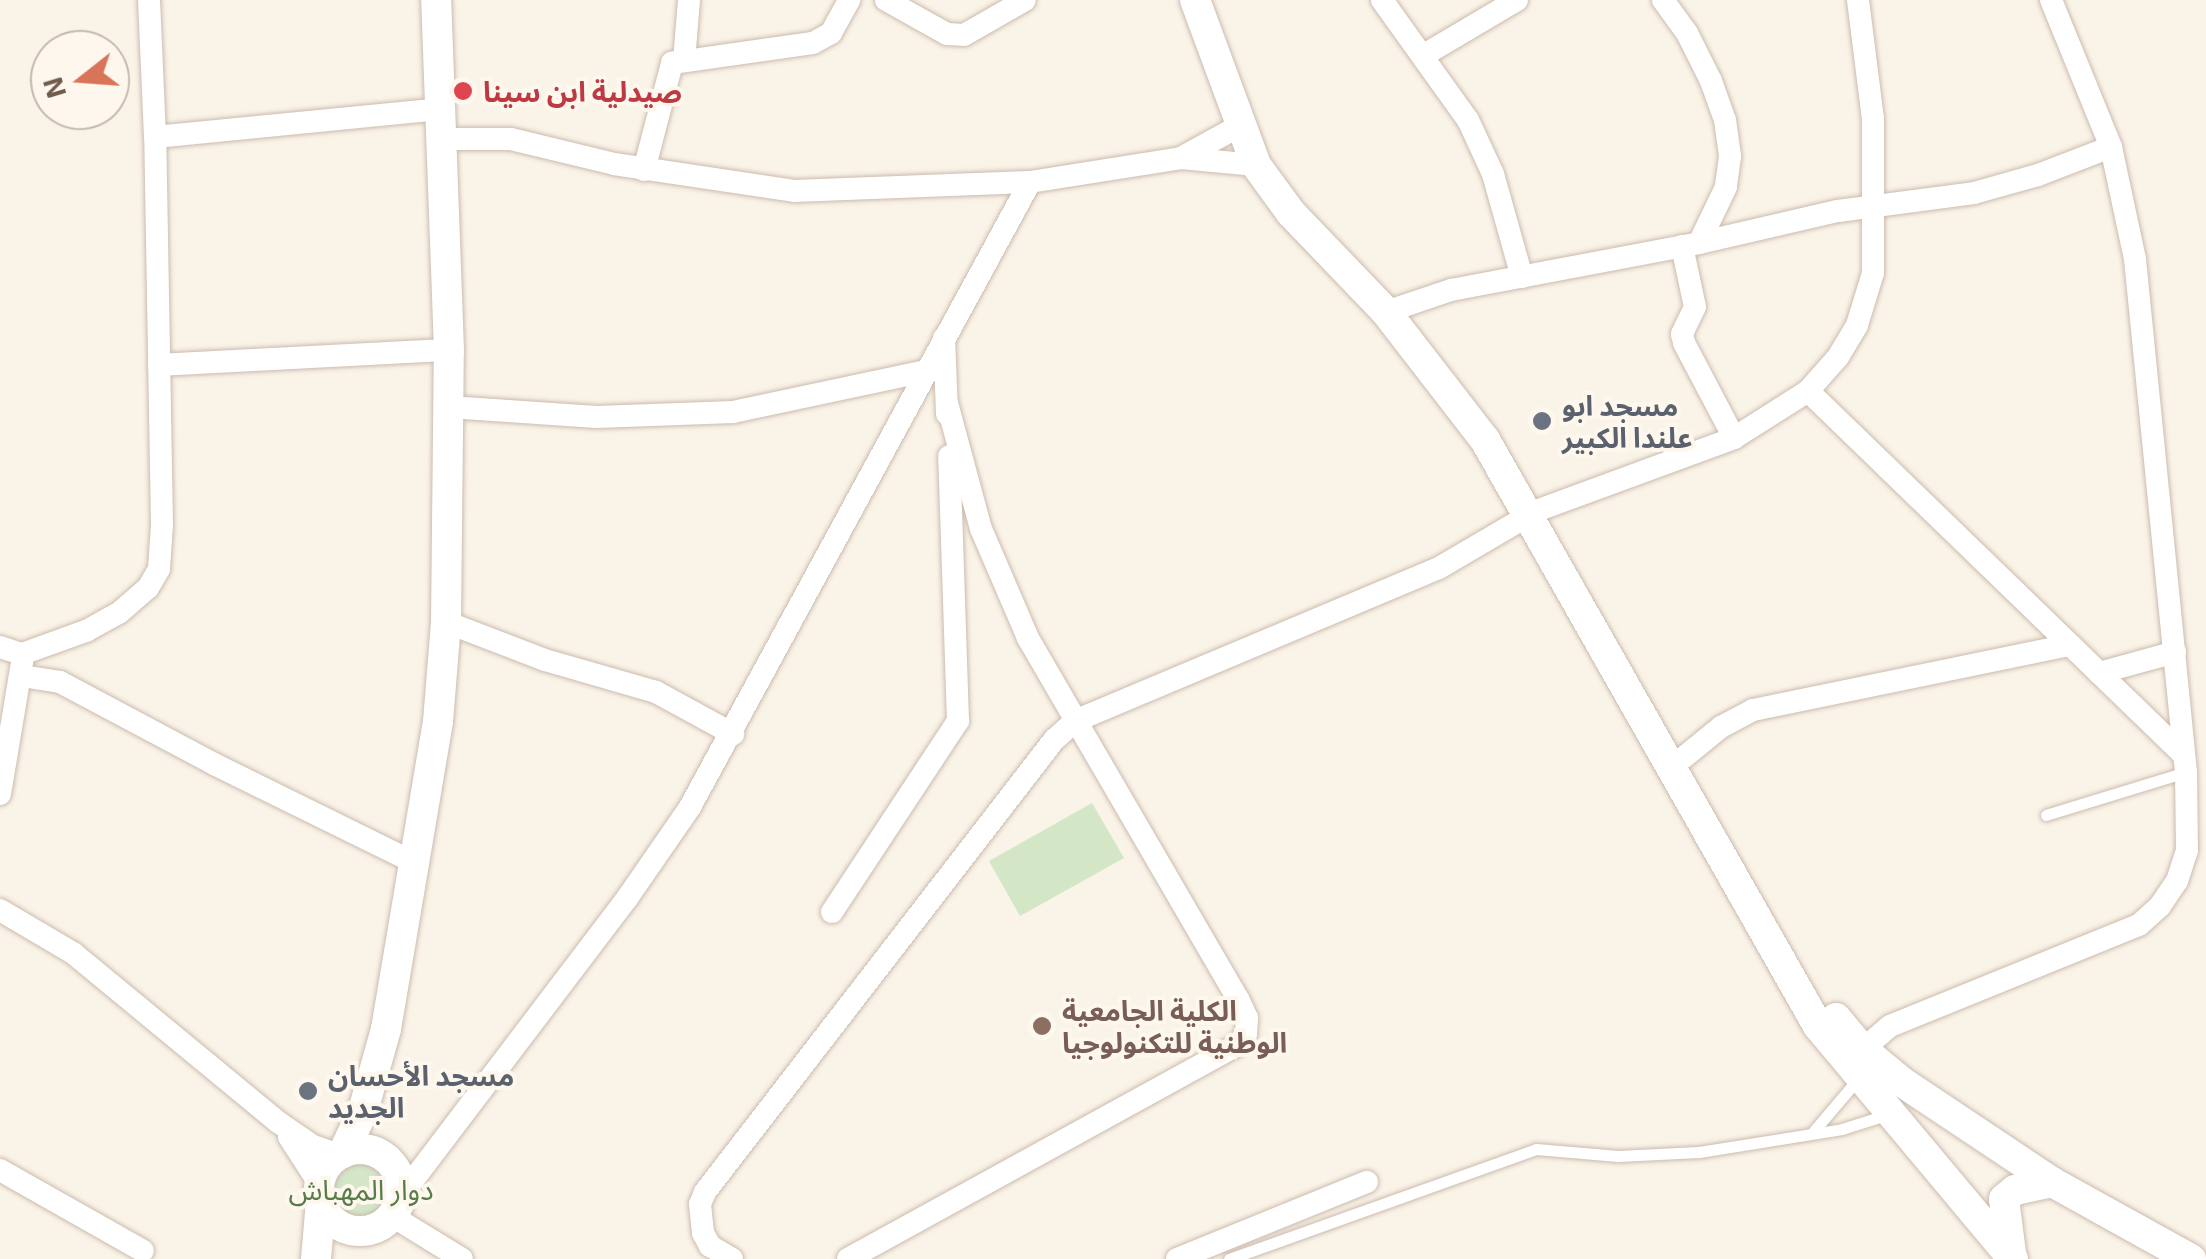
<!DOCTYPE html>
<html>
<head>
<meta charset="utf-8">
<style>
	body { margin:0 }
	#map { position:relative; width:2206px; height:1259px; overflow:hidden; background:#faf3e7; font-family:"Exo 2","Noto Sans Arabic",sans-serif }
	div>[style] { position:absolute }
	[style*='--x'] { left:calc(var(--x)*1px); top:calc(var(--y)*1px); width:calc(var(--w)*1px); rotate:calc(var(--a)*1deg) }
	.green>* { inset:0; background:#d3e7c7 }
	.round { border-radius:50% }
	.roads { filter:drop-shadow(0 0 2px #cbbbae) drop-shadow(0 0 2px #cbbbae) }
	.lane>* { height:11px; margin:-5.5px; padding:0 5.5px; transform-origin:5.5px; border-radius:5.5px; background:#fff }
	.street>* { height:22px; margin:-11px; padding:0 11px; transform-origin:11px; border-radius:11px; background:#fff }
	.secondary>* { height:30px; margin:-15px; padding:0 15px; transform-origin:15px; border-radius:15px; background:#fff }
	.secondary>.ring { margin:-15px; padding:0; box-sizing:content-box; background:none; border:30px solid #fff; border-radius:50% }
	.dots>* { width:28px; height:28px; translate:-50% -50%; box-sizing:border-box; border:5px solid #fdf7ed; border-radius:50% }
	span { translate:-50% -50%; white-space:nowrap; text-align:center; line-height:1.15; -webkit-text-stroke:8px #fdf7ed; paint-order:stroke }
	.health-label { font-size:28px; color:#be3a42; font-weight:700 }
	.left { translate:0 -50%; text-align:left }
	.worship-label { font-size:28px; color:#5b616d; font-weight:700 }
	.education-label { font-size:28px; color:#785e54; font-weight:700 }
	.park-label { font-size:28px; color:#587b4a }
	.north { position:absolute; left:30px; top:30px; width:100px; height:100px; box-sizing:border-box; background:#fdf7ed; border:2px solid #c5b9ad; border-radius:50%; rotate:253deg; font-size:28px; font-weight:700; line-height:40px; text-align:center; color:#715b4e }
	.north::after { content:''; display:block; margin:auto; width:35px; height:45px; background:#d87558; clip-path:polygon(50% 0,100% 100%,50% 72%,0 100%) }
</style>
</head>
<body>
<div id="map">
	<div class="green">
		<i style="clip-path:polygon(1092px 803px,1124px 858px,1020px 916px,989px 861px)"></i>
		<i class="round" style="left:332px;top:1160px;width:58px;height:58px"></i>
	</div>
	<div class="roads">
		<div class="lane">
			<i style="--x:2046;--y:815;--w:146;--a:-17.1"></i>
			<i style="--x:1812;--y:1133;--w:71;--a:-49.6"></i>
			<i style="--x:1229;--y:1259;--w:326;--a:-19.7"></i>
			<i style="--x:1536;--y:1149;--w:82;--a:4.9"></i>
			<i style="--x:1618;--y:1156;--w:81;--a:-2.8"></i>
			<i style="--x:1699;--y:1152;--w:145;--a:-9.1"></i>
			<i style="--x:1842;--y:1129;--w:46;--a:-17.7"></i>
		</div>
		<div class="street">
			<i style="--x:886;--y:0;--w:70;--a:29.1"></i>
			<i style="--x:947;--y:34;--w:17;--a:3"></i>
			<i style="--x:964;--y:35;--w:70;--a:-29.8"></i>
			<i style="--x:1382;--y:0;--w:148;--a:54.4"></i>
			<i style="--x:1468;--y:120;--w:60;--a:65.2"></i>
			<i style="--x:1493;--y:174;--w:107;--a:74.3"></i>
			<i style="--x:1663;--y:0;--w:41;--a:54"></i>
			<i style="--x:1687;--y:33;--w:54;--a:63.4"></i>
			<i style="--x:1711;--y:81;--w:41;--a:70.3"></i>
			<i style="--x:1725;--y:120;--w:37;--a:82"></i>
			<i style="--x:1730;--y:157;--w:30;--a:98"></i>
			<i style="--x:1726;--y:187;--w:62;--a:115.7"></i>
			<i style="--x:1424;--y:55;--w:108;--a:-30.6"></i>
			<i style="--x:684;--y:61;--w:61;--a:-85.3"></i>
			<i style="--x:155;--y:137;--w:286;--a:-5.6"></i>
			<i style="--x:441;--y:139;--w:70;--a:0"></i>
			<i style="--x:511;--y:139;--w:106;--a:13.6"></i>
			<i style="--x:614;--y:164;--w:182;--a:8.5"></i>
			<i style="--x:794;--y:191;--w:236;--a:-2.2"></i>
			<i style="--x:1030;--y:182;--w:153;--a:-9"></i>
			<i style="--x:1181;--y:158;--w:75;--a:5.3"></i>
			<i style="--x:1181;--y:158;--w:68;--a:-28.8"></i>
			<i style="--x:644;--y:170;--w:111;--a:-75.3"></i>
			<i style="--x:672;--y:63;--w:142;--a:-8.1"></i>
			<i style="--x:813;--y:43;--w:21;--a:-29"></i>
			<i style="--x:831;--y:33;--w:38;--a:-61"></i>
			<i style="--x:1682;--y:246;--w:62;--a:78"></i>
			<i style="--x:1695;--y:307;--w:30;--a:116"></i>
			<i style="--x:1682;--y:334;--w:9;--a:77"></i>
			<i style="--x:1684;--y:343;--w:107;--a:62.2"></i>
			<i style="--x:1386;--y:312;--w:69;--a:-18.7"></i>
			<i style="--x:1451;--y:290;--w:252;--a:-10.7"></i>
			<i style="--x:1699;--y:243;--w:143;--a:-13"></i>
			<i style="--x:1838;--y:211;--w:137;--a:-7.5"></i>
			<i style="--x:1974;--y:193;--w:66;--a:-15.7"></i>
			<i style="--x:2038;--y:175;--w:78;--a:-21"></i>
			<i style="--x:944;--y:338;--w:76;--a:87.7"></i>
			<i style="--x:159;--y:365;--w:290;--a:-3"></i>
			<i style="--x:1808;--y:391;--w:523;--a:44.07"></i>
			<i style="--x:449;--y:407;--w:148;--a:3.9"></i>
			<i style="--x:597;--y:417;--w:136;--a:-2.1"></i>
			<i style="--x:733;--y:412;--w:197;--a:-12"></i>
			<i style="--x:446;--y:622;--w:106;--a:21"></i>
			<i style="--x:545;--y:660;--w:116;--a:16.1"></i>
			<i style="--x:656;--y:692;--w:88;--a:28.6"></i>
			<i style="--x:0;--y:647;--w:23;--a:18"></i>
			<i style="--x:22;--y:654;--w:68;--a:-19.8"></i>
			<i style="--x:86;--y:631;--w:38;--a:-29"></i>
			<i style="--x:119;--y:613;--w:38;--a:-41"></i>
			<i style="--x:148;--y:588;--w:22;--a:-60"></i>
			<i style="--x:159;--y:569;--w:44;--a:-86.1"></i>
			<i style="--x:162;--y:525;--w:388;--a:-91"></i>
			<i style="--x:155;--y:137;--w:137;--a:-92.5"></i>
			<i style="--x:2099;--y:673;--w:79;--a:-15.4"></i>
			<i style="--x:22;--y:676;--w:38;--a:9"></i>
			<i style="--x:60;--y:682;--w:177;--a:28"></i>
			<i style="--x:216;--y:765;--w:224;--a:26.2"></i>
			<i style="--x:1683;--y:758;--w:49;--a:-39.2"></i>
			<i style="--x:1721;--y:727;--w:36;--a:-28"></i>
			<i style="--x:1753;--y:710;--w:323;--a:-11.6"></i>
			<i style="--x:0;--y:794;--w:134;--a:-80.5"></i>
			<i style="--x:0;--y:910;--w:85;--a:30.5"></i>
			<i style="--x:73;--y:953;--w:266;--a:39.5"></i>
			<i style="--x:278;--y:1122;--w:42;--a:34.4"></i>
			<i style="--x:313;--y:1146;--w:28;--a:19"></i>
			<i style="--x:832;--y:912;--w:229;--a:-56.6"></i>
			<i style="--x:958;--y:721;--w:265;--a:-91.9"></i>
			<i style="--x:1853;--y:1058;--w:49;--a:-40.9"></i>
			<i style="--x:1890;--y:1026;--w:269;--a:-22.1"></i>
			<i style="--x:2139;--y:925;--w:28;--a:-42"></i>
			<i style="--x:2160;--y:906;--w:30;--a:-56"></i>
			<i style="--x:2177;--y:881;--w:32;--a:-72"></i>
			<i style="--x:2187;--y:851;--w:79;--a:-90.7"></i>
			<i style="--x:2186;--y:772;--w:516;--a:-95.68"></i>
			<i style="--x:2135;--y:259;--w:115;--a:-102.1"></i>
			<i style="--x:2111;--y:147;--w:159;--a:-112.2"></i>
			<i style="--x:289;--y:1137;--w:57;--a:57.1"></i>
			<i style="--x:0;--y:1170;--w:164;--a:29.5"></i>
			<i style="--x:401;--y:1196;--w:375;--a:-52.8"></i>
			<i style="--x:628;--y:897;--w:109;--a:-55.4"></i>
			<i style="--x:690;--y:807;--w:711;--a:-61.45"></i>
			<i style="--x:392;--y:1216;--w:82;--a:31.6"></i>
			<i style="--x:732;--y:1259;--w:26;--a:-149"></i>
			<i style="--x:710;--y:1246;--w:15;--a:-118"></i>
			<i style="--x:703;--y:1233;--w:29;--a:-96"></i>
			<i style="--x:700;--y:1204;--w:13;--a:-67"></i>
			<i style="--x:705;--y:1192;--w:571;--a:-52.33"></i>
			<i style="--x:1054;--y:740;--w:28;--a:-42"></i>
			<i style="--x:1075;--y:721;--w:395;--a:-22.8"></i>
			<i style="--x:1439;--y:568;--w:113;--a:-30.4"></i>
			<i style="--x:1536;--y:511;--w:211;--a:-20.2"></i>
			<i style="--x:1734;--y:438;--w:88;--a:-32.4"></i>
			<i style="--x:1808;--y:391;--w:45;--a:-48.6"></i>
			<i style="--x:1838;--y:357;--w:37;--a:-59"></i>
			<i style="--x:1857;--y:325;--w:54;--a:-72.9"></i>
			<i style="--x:1873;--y:273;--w:154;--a:-90"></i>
			<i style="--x:1873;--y:119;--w:120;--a:-97.2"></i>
			<i style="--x:848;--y:1259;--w:444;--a:-28.8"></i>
			<i style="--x:1237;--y:1045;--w:14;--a:-51"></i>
			<i style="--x:1246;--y:1034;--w:16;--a:-86"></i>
			<i style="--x:1247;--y:1018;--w:21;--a:-115"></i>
			<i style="--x:1238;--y:999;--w:418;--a:-120.2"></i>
			<i style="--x:1028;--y:638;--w:119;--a:-113.3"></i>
			<i style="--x:981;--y:529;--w:131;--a:-105.1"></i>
			<i style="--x:1177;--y:1259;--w:205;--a:-22.1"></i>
		</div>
		<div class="secondary">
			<i style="--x:1195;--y:0;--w:176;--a:69.7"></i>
			<i style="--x:1256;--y:165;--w:59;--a:53.9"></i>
			<i style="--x:1291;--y:213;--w:137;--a:46.2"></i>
			<i style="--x:1386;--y:312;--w:162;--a:52.3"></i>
			<i style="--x:1485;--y:440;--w:674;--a:60.39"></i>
			<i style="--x:1818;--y:1026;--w:304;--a:50.1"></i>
			<i style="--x:1836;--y:1018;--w:39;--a:50"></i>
			<i style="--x:1861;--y:1048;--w:53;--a:39.7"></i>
			<i style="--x:1902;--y:1082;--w:180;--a:33.7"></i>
			<i style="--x:2052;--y:1182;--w:159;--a:29"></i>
			<i class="ring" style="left:319px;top:1149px;width:52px;height:52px"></i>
			<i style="--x:343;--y:1153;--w:47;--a:-64.5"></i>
			<i style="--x:363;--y:1111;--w:85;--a:-74.3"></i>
			<i style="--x:386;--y:1029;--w:311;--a:-80.4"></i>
			<i style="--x:438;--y:722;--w:100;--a:-85.4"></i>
			<i style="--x:446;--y:622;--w:272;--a:-89.4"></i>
			<i style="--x:449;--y:350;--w:350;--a:-92.1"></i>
			<i style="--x:2011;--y:1253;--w:54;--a:-97.4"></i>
			<i style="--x:2004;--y:1199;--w:14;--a:-39"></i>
			<i style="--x:2015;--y:1190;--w:38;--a:-12"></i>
			<i style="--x:316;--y:1259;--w:58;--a:-85.1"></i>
		</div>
	</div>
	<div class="dots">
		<i style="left:463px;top:91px;background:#e0444e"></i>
		<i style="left:1542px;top:421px;background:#6b7280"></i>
		<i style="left:1042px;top:1026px;background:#8d6e63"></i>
		<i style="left:308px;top:1091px;background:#6b7280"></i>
	</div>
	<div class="health-label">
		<span class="left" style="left:483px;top:91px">صيدلية ابن سينا</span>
	</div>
	<div class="worship-label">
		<span class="left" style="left:1562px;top:421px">مسجد ابو<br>علندا الكبير</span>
		<span class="left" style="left:328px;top:1091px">مسجد الأحسان<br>الجديد</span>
	</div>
	<div class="education-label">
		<span class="left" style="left:1062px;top:1026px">الكلية الجامعية<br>الوطنية للتكنولوجيا</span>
	</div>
	<div class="park-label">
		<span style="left:361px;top:1189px">دوار المهباش</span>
	</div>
	<div class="north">N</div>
</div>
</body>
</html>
